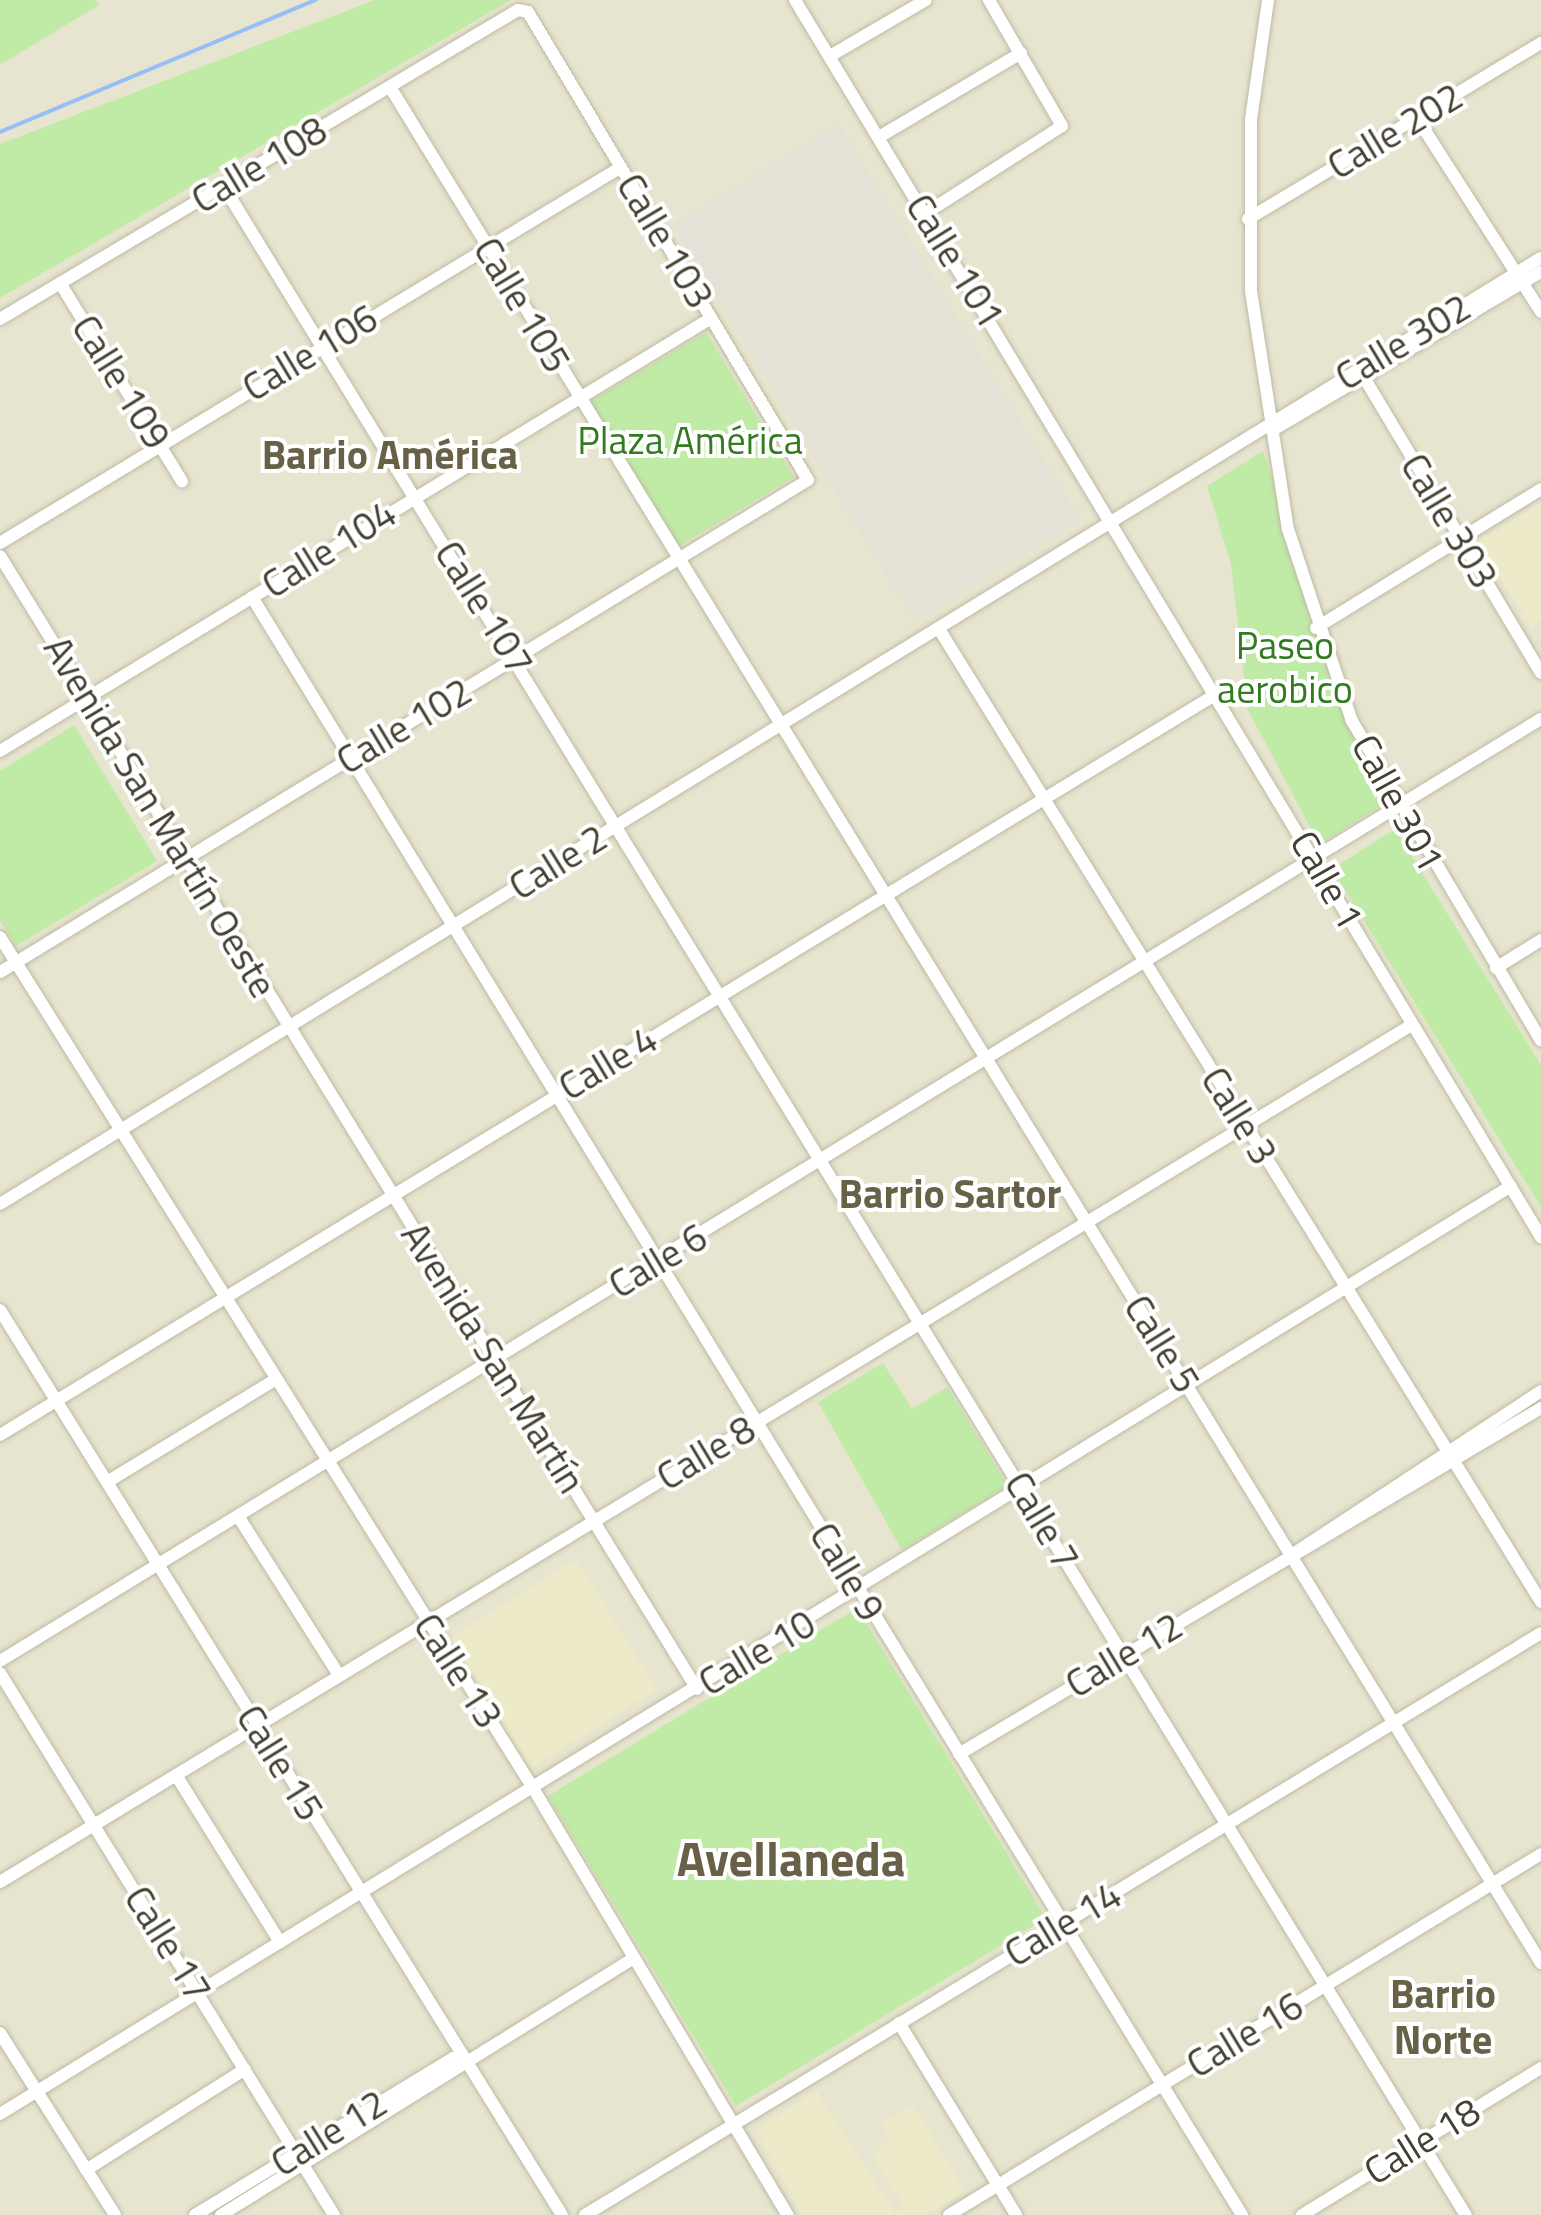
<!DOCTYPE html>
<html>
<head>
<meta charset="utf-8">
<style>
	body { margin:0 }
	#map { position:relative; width:1541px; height:2215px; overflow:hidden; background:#f3f1e2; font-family:"Titillium Web",sans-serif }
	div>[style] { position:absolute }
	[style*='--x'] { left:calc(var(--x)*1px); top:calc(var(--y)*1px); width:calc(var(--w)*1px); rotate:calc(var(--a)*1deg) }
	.residential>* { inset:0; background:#e7e4cf }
	.industrial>* { inset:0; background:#e4e1d7 }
	.education>* { inset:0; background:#edeaca }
	.green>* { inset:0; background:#c0eba6 }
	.stream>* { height:4px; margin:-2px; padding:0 2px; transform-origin:2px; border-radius:2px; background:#97bef6 }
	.roads { filter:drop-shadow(0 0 2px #bebaa4) drop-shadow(0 0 2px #bebaa4) }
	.minor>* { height:12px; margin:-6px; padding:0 6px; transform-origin:6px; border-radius:6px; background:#fff }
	span { translate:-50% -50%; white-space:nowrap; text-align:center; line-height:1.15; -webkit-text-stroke:8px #fff; paint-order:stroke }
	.street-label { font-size:38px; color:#444132 }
	.park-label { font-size:38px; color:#337b21 }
	.neighbourhood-label { font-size:40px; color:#686148; font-weight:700 }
	.district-label { font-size:48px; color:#686148; font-weight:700 }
</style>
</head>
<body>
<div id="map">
	<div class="residential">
		<i style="clip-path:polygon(0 0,1541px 0,1541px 2215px,0 2215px)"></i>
	</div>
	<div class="industrial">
		<i style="clip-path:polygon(839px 124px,1080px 520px,914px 620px,673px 225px)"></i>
	</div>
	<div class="education">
		<i style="clip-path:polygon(1541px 503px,1541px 620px,1531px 627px,1478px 541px)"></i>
		<i style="clip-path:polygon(576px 1559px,657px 1689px,529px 1770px,446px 1640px)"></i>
		<i style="clip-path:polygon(817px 2091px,895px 2213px,904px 2207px,872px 2156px,889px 2139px,881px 2124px,913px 2105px,965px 2191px,926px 2215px,803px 2215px,755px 2129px)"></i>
	</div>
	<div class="green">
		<i style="clip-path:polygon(0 0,96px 0,99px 5px,0 65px)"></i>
		<i style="clip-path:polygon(375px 0,511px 0,0 298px,0 144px)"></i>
		<i style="clip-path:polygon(706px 332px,794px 477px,674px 549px,586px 404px)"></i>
		<i style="clip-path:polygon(1263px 451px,1382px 805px,1319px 844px,1248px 710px,1231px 564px,1207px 486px)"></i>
		<i style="clip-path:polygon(74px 725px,157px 861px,16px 946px,0 920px,0 771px)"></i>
		<i style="clip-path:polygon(1395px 829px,1541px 1065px,1541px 1207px,1332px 869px)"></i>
		<i style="clip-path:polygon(883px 1363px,912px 1409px,947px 1387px,1008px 1486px,902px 1550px,818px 1402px)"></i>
		<i style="clip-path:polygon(857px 1608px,1046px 1918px,736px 2106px,548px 1796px)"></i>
	</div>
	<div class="stream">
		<i style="--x:0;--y:132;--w:342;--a:-22.7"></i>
	</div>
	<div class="roads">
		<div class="minor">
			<i style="--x:795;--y:0;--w:1445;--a:58.91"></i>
			<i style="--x:1268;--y:0;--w:120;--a:98.1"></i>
			<i style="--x:1251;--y:119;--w:172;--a:90"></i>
			<i style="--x:1251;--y:291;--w:241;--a:81.2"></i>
			<i style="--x:1288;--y:529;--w:202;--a:71.6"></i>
			<i style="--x:1352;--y:721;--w:371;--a:59.4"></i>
			<i style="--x:830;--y:56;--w:111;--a:-30.3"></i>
			<i style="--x:390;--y:87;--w:2201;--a:58.47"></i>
			<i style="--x:1417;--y:118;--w:230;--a:57.4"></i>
			<i style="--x:879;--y:137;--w:165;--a:-30.6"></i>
			<i style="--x:224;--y:187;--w:2378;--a:58.52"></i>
			<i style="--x:926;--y:213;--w:161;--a:-32.6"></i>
			<i style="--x:1062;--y:126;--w:146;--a:-120.1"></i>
			<i style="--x:1248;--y:219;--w:342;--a:-31"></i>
			<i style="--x:60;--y:283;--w:233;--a:58.4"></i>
			<i style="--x:0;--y:319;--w:603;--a:-30.82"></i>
			<i style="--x:518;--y:10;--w:10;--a:11"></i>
			<i style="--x:528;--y:12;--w:545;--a:59.11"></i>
			<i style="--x:808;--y:480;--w:946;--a:148.66"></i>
			<i style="--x:1359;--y:369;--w:354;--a:59.1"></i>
			<i style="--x:1276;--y:428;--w:308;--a:-30.5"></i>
			<i style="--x:0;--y:543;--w:726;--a:-31.19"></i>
			<i style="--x:0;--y:556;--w:1330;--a:58.4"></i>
			<i style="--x:252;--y:597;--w:1897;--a:58.54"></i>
			<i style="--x:1316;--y:628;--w:264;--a:-31.7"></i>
			<i style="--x:939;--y:629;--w:1144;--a:58.25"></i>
			<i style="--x:0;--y:751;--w:832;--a:-31.34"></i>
			<i style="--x:0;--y:937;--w:1004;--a:57.94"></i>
			<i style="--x:533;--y:1788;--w:497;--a:59.2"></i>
			<i style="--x:1496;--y:968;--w:53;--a:-31.9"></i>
			<i style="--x:0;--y:1204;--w:1808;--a:-31.55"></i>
			<i style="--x:0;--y:1310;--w:1065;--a:58.16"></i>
			<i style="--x:0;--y:1435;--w:1426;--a:-31.35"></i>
			<i style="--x:107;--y:1482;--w:194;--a:-31.3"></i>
			<i style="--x:238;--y:1516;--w:188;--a:57.6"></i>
			<i style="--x:1290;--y:1556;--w:300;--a:-33.3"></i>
			<i style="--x:0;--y:1661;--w:1806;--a:-31.44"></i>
			<i style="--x:0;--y:1673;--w:637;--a:58.36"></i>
			<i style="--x:959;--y:1754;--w:677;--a:-30.73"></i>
			<i style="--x:176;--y:1775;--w:197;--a:58.1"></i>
			<i style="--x:0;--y:1882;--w:1652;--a:-31.26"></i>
			<i style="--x:899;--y:2023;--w:225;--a:58.6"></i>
			<i style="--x:0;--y:2033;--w:215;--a:57.7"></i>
			<i style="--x:0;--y:2114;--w:1773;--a:-31.56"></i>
			<i style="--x:86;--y:2170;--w:188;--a:-32.4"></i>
			<i style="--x:195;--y:2215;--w:302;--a:-31.3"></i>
			<i style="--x:453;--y:2058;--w:12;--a:5"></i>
			<i style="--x:221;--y:2215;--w:484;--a:-31.9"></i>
			<i style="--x:585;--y:2215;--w:1119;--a:-31.33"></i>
			<i style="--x:949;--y:2215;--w:693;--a:-31.37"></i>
			<i style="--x:1302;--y:2215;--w:281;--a:-31.6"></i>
		</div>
	</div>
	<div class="street-label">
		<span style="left:1395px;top:131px;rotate:-31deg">Calle 202</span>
		<span style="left:259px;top:165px;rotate:-31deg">Calle 108</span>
		<span style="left:665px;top:241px;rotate:59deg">Calle 103</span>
		<span style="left:955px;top:261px;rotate:58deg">Calle 101</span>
		<span style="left:522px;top:305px;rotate:59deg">Calle 105</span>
		<span style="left:1403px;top:342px;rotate:-31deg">Calle 302</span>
		<span style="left:310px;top:353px;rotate:-31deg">Calle 106</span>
		<span style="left:121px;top:382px;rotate:58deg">Calle 109</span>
		<span style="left:1449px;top:521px;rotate:59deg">Calle 303</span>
		<span style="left:329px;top:549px;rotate:-32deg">Calle 104</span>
		<span style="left:484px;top:608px;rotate:58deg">Calle 107</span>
		<span style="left:404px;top:726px;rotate:-31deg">Calle 102</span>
		<span style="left:1398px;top:803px;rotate:61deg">Calle 301</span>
		<span style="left:160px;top:817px;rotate:59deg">Avenida San Martín Oeste</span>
		<span style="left:558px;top:862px;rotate:-32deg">Calle 2</span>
		<span style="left:1327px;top:880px;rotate:60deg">Calle 1</span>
		<span style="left:608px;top:1063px;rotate:-31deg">Calle 4</span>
		<span style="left:1239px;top:1116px;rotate:58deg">Calle 3</span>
		<span style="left:658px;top:1261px;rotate:-31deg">Calle 6</span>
		<span style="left:1162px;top:1344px;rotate:58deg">Calle 5</span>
		<span style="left:493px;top:1358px;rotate:58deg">Avenida San Martín</span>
		<span style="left:706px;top:1453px;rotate:-31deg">Calle 8</span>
		<span style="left:1042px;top:1521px;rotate:59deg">Calle 7</span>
		<span style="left:847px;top:1572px;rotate:59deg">Calle 9</span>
		<span style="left:757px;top:1653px;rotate:-31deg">Calle 10</span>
		<span style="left:1124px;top:1655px;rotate:-31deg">Calle 12</span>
		<span style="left:458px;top:1671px;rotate:57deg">Calle 13</span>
		<span style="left:280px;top:1763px;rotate:58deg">Calle 15</span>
		<span style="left:1063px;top:1924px;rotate:-31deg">Calle 14</span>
		<span style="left:168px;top:1944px;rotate:58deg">Calle 17</span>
		<span style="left:1245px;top:2035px;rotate:-31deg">Calle 16</span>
		<span style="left:329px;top:2133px;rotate:-32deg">Calle 12</span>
		<span style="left:1422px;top:2141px;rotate:-32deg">Calle 18</span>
	</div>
	<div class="park-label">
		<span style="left:690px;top:441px">Plaza América</span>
		<span style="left:1285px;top:668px">Paseo<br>aerobico</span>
	</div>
	<div class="neighbourhood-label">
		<span style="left:390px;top:455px">Barrio América</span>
		<span style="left:950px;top:1194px">Barrio Sartor</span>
		<span style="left:1443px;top:2017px">Barrio<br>Norte</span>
	</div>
	<div class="district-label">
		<span style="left:791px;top:1859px">Avellaneda</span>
	</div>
</div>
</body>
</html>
